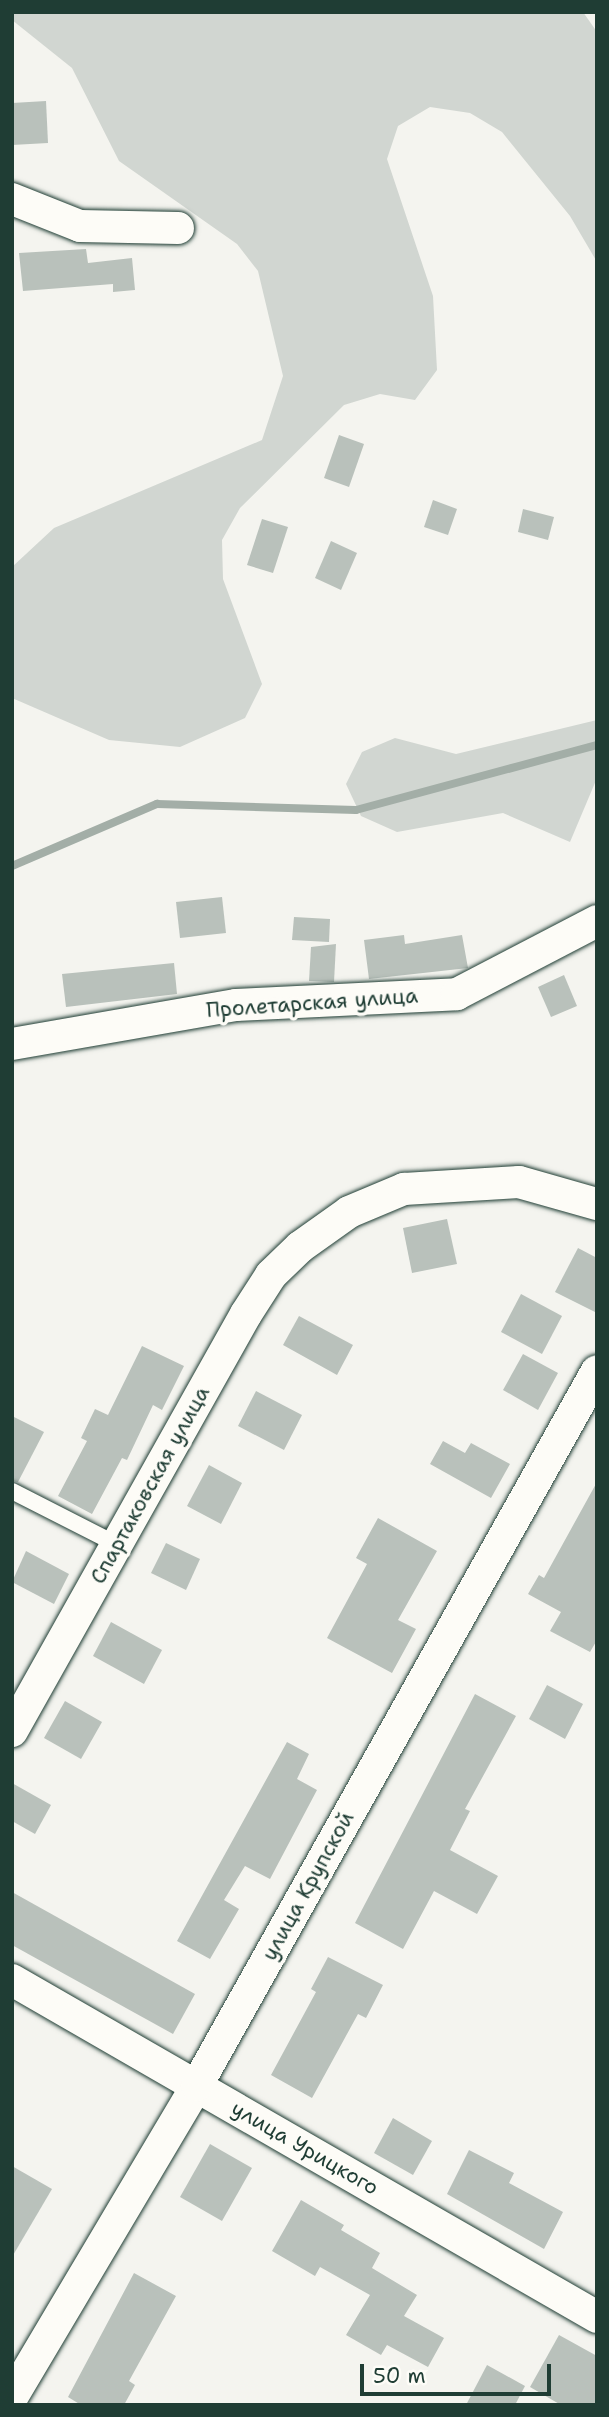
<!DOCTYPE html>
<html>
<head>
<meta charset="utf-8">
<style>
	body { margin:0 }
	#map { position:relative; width:609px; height:2417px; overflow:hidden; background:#f4f4ef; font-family:"Shantell Sans",sans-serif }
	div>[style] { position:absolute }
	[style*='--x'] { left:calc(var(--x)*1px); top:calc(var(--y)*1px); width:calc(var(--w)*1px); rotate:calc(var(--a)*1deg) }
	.green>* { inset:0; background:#d1d6d1 }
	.stream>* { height:8px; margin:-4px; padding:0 4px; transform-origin:4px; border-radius:4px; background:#a3aea7 }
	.building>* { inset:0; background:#b9c1bb }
	.roads { filter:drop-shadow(0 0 2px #1f3d34) drop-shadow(0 0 2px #1f3d34) }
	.lane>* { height:16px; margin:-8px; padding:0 8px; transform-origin:8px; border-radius:8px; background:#fdfcf7 }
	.street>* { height:32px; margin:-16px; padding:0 16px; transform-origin:16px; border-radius:16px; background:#fdfcf7 }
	span { translate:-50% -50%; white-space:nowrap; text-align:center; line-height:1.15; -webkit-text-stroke:7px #fdfcf7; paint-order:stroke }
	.street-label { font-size:21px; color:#1f3d34 }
	.frame { position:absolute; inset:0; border:14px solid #1f3d34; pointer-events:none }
	.scale { position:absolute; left:360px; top:2364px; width:191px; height:32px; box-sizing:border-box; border:4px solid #1f3d34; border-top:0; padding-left:9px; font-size:21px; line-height:24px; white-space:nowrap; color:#1f3d34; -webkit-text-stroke:5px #fdfcf7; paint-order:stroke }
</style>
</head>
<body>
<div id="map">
	<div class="green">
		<i style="clip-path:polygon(12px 12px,583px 12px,597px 32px,597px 262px,570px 216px,502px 132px,470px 113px,430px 107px,398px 126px,387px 159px,433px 296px,437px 370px,415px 400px,380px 394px,344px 405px,240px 508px,222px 540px,223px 579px,262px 684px,245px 718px,180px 747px,109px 740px,12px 698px,12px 567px,54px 528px,262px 440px,283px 376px,258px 271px,237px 244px,119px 161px,72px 68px,12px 20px)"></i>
		<i style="clip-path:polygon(597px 720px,597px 778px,570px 842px,503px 813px,397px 832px,361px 816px,346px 784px,362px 752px,395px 738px,456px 754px)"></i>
	</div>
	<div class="stream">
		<i style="--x:12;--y:866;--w:158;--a:-23.2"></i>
		<i style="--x:157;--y:804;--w:199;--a:1.7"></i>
		<i style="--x:356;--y:810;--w:250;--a:-15.1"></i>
	</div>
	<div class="building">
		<i style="clip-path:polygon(46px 101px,48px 143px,12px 145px,12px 103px)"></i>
		<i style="clip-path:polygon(86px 249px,88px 263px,132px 258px,135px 290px,113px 292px,113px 284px,23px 291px,19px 253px)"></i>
		<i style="clip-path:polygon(339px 435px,364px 444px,349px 487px,324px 478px)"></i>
		<i style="clip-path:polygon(433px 500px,457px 509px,448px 535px,424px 527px)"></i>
		<i style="clip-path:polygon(523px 509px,554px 517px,548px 540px,518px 532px)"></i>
		<i style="clip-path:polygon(262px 519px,288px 527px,273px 573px,247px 565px)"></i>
		<i style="clip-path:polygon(331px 541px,357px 553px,341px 590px,315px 578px)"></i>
		<i style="clip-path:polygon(222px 897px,226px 933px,180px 938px,176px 902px)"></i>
		<i style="clip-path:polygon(294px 917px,330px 919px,329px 942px,292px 940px)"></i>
		<i style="clip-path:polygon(404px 935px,405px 944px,462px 935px,468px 968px,369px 979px,364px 940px)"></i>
		<i style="clip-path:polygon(336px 944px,334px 982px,309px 981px,311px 947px)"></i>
		<i style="clip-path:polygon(174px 963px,177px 994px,66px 1007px,62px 974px)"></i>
		<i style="clip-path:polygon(564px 975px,577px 1006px,551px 1017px,538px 987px)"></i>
		<i style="clip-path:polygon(447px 1219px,457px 1264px,412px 1273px,403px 1228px)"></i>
		<i style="clip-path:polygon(578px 1248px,597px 1258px,597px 1313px,555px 1292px)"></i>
		<i style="clip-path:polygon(521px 1294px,562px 1316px,542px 1354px,501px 1332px)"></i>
		<i style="clip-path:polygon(299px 1316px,353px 1345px,337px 1375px,283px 1345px)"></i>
		<i style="clip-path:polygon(142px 1346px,184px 1366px,162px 1410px,153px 1405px,127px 1460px,122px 1458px,92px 1514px,58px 1496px,87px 1441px,81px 1438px,95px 1409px,108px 1415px)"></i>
		<i style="clip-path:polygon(523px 1354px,558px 1373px,538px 1410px,503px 1390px)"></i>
		<i style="clip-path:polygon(256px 1391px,302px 1415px,284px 1450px,238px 1426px)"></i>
		<i style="clip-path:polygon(12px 1416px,44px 1432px,18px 1482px,12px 1481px)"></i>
		<i style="clip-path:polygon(443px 1441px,465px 1453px,471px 1443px,510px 1464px,491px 1498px,430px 1464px)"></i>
		<i style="clip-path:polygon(209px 1465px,242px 1483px,221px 1524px,187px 1506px)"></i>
		<i style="clip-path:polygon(597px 1482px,597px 1640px,590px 1652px,550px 1631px,561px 1612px,528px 1594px,539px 1575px,544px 1578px)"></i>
		<i style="clip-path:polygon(378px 1518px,437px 1551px,398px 1620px,416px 1629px,392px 1673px,327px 1638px,367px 1564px,356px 1558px)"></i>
		<i style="clip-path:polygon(166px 1543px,200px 1559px,186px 1590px,151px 1573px)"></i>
		<i style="clip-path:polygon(26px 1551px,69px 1574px,54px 1604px,12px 1582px)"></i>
		<i style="clip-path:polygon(111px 1622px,162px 1650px,144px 1684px,93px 1656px)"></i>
		<i style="clip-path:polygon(547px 1685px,583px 1704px,565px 1739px,529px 1719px)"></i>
		<i style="clip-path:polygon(475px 1694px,516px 1716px,465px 1809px,470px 1811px,450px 1850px,498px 1876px,477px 1914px,434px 1891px,403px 1949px,355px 1923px)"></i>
		<i style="clip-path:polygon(65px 1701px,102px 1722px,81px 1759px,44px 1738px)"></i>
		<i style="clip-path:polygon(287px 1742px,309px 1754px,297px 1779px,317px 1790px,270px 1879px,245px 1866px,224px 1900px,239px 1909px,210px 1959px,177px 1941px)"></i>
		<i style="clip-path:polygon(12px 1783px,51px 1805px,35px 1834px,12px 1821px)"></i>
		<i style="clip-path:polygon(12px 1892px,195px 1994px,173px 2034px,12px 1945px)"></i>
		<i style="clip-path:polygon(328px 1957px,383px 1985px,366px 2018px,358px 2014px,312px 2098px,271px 2075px,316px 1992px,311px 1989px)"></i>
		<i style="clip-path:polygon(393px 2118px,432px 2141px,413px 2175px,374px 2153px)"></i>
		<i style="clip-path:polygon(210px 2144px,252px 2168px,222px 2221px,180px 2197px)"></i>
		<i style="clip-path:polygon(469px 2150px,514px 2173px,509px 2183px,563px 2212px,544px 2249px,447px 2194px)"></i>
		<i style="clip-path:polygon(12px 2166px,52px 2189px,12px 2257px)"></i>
		<i style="clip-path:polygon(301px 2200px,344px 2225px,341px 2230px,380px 2253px,372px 2268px,417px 2295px,404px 2316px,444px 2338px,428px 2367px,387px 2345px,381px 2355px,346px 2335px,370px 2295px,320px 2267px,315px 2276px,272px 2251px)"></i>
		<i style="clip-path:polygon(134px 2273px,176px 2296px,129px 2381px,135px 2385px,124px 2405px,81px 2405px,68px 2397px)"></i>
		<i style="clip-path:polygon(559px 2335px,597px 2356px,597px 2405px,561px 2405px,530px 2387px)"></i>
		<i style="clip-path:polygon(487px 2365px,525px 2386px,515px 2405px,466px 2405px)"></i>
	</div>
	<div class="roads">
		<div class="lane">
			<i style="--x:12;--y:1491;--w:117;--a:27"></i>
		</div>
		<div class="street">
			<i style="--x:12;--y:199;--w:73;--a:21.7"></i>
			<i style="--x:80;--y:226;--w:98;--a:1.2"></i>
			<i style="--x:12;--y:1044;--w:227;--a:-9.9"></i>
			<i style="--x:236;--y:1005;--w:221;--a:-2.8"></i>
			<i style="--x:457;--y:994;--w:158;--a:-27.5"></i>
			<i style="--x:12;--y:1731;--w:478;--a:-60.7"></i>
			<i style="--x:246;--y:1314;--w:46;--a:-57.3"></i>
			<i style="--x:271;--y:1275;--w:40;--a:-44"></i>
			<i style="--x:300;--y:1247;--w:60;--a:-35.5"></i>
			<i style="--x:349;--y:1212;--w:60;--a:-22.7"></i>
			<i style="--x:404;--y:1189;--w:115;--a:-3.5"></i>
			<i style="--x:519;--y:1182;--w:81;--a:15.8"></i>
			<i style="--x:12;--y:1980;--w:675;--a:29.94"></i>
			<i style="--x:12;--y:2397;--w:363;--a:-59.3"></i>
			<i style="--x:197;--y:2085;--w:818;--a:-60.74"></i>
		</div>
	</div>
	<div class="street-label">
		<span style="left:312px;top:1003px;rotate:-4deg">Пролетарская улица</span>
		<span style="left:150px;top:1485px;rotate:-61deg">Спартаковская улица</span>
		<span style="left:308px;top:1886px;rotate:-61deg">улица Крупской</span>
		<span style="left:305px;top:2148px;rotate:30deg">улица Урицкого</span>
	</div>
	<div class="frame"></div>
	<div class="scale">50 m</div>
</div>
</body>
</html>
